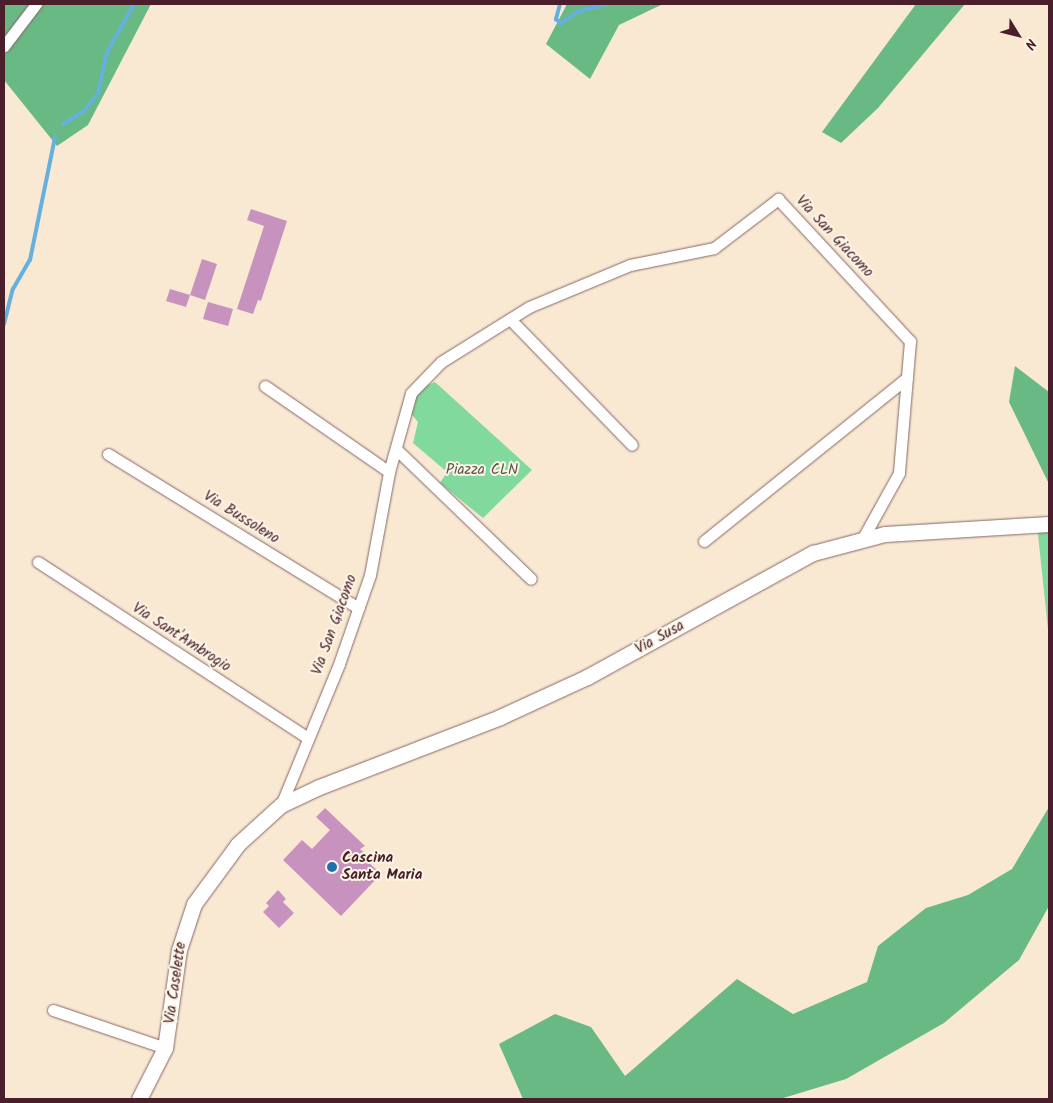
<!DOCTYPE html>
<html>
<head>
<meta charset="utf-8">
<style>
	body { margin:0 }
	#map { position:relative; width:1053px; height:1103px; overflow:hidden; background:#f9e9d3; font-family:Kalam,sans-serif }
	div>[style] { position:absolute }
	[style*='--x'] { left:calc(var(--x)*1px); top:calc(var(--y)*1px); width:calc(var(--w)*1px); rotate:calc(var(--a)*1deg) }
	.green>* { inset:0; background:#82d99d }
	.forest>* { inset:0; background:#69b984 }
	.stream>* { height:4px; margin:-2px; padding:0 2px; transform-origin:2px; border-radius:2px; background:#65b0dd }
	.building>* { inset:0; background:#c793be }
	.roads { filter:drop-shadow(0 0 1px #876666) drop-shadow(0 0 1px #876666) }
	.minor>* { height:11px; margin:-5.5px; padding:0 5.5px; transform-origin:5.5px; border-radius:5.5px; background:#fff }
	.major>* { height:15px; margin:-7.5px; padding:0 7.5px; transform-origin:7.5px; border-radius:7.5px; background:#fff }
	.dots>* { width:14px; height:14px; translate:-50% -50%; box-sizing:border-box; border:2px solid #fcf5e5; border-radius:50% }
	span { translate:-50% -50%; white-space:nowrap; text-align:center; line-height:1.15; -webkit-text-stroke:4px #fcf5e5; paint-order:stroke }
	.street-label { font-size:15px; color:#4a1f2b }
	.park-label { font-size:15px; color:#5b574d }
	.poi-label { font-size:15px; color:#4a1f2b; font-weight:700 }
	.left { translate:0 -50%; text-align:left }
	.frame { position:absolute; inset:0; border:5px solid #4a1f2b; pointer-events:none }
	.north { position:absolute; left:993px; top:10px; width:50px; height:50px; -webkit-text-stroke:4px #fcf5e5; paint-order:stroke; rotate:126deg; font-size:14px; font-weight:700; line-height:20px; text-align:center; color:#4a1f2b }
	.north::after { content:''; display:block; margin:auto; width:18px; height:22px; background:#4a1f2b; clip-path:polygon(50% 0,100% 100%,50% 72%,0 100%) }
</style>
</head>
<body>
<div id="map">
	<div class="green">
		<i style="clip-path:polygon(435px 382px,532px 470px,483px 518px,440px 483px,447px 472px,413px 443px,418px 422px,407px 409px,411px 393px)"></i>
		<i style="clip-path:polygon(1049px 524px,1049px 639px,1037px 525px)"></i>
	</div>
	<div class="forest">
		<i style="clip-path:polygon(4px 4px,151px 4px,88px 125px,57px 146px,4px 80px)"></i>
		<i style="clip-path:polygon(567px 4px,663px 4px,619px 25px,590px 79px,546px 44px)"></i>
		<i style="clip-path:polygon(916px 4px,965px 4px,878px 108px,841px 143px,822px 132px)"></i>
		<i style="clip-path:polygon(1015px 366px,1049px 392px,1049px 484px,1009px 402px)"></i>
		<i style="clip-path:polygon(1049px 807px,1049px 906px,1019px 960px,944px 1023px,846px 1079px,780px 1099px,523px 1099px,499px 1044px,555px 1014px,591px 1027px,625px 1076px,737px 979px,793px 1014px,867px 982px,878px 946px,926px 908px,968px 895px,1012px 869px)"></i>
	</div>
	<div class="stream">
		<i style="--x:560;--y:4;--w:16;--a:105"></i>
		<i style="--x:556;--y:19;--w:7;--a:45"></i>
		<i style="--x:561;--y:24;--w:20;--a:-37"></i>
		<i style="--x:577;--y:12;--w:30;--a:-15"></i>
		<i style="--x:63;--y:124;--w:25;--a:-32"></i>
		<i style="--x:84;--y:111;--w:23;--a:-52"></i>
		<i style="--x:98;--y:93;--w:42;--a:-77.6"></i>
		<i style="--x:107;--y:52;--w:55;--a:-60.6"></i>
		<i style="--x:4;--y:324;--w:36;--a:-76"></i>
		<i style="--x:13;--y:289;--w:34;--a:-60"></i>
		<i style="--x:30;--y:260;--w:126;--a:-78.5"></i>
	</div>
	<div class="building">
		<i style="clip-path:polygon(251px 209px,287px 221px,261px 301px,258px 300px,253px 314px,237px 309px,264px 226px,247px 220px)"></i>
		<i style="clip-path:polygon(202px 259px,217px 264px,205px 300px,190px 295px)"></i>
		<i style="clip-path:polygon(170px 289px,190px 295px,186px 307px,166px 301px)"></i>
		<i style="clip-path:polygon(208px 302px,233px 309px,228px 326px,203px 319px)"></i>
		<i style="clip-path:polygon(325px 808px,365px 846px,360px 849px,366px 854px,363px 857px,381px 874px,341px 916px,283px 860px,302px 840px,312px 849px,330px 830px,316px 817px)"></i>
		<i style="clip-path:polygon(278px 890px,286px 899px,283px 902px,294px 913px,279px 928px,263px 912px,269px 906px,266px 903px)"></i>
	</div>
	<div class="roads">
		<div class="minor">
			<i style="--x:4;--y:46;--w:53;--a:-52.7"></i>
			<i style="--x:510;--y:319;--w:175;--a:45.9"></i>
			<i style="--x:265;--y:386;--w:151;--a:34.7"></i>
			<i style="--x:396;--y:449;--w:187;--a:43.9"></i>
			<i style="--x:108;--y:454;--w:294;--a:31.6"></i>
			<i style="--x:704;--y:541;--w:260;--a:-38.8"></i>
			<i style="--x:38;--y:562;--w:322;--a:33.1"></i>
			<i style="--x:281;--y:805;--w:152;--a:-67.6"></i>
			<i style="--x:339;--y:664;--w:94;--a:-70.8"></i>
			<i style="--x:370;--y:575;--w:105;--a:-79.5"></i>
			<i style="--x:389;--y:472;--w:82;--a:-74.4"></i>
			<i style="--x:411;--y:393;--w:43;--a:-45.9"></i>
			<i style="--x:441;--y:362;--w:104;--a:-32"></i>
			<i style="--x:529;--y:307;--w:109;--a:-22.6"></i>
			<i style="--x:630;--y:265;--w:86;--a:-11.4"></i>
			<i style="--x:714;--y:248;--w:81;--a:-37.4"></i>
			<i style="--x:778;--y:199;--w:194;--a:47.1"></i>
			<i style="--x:910;--y:341;--w:132;--a:94.8"></i>
			<i style="--x:899;--y:473;--w:74;--a:119"></i>
			<i style="--x:53;--y:1010;--w:118;--a:18.7"></i>
		</div>
		<div class="major">
			<i style="--x:139;--y:1099;--w:57;--a:-63"></i>
			<i style="--x:165;--y:1048;--w:99;--a:-81.9"></i>
			<i style="--x:179;--y:950;--w:48;--a:-71.9"></i>
			<i style="--x:194;--y:904;--w:74;--a:-53.7"></i>
			<i style="--x:238;--y:844;--w:58;--a:-42.2"></i>
			<i style="--x:281;--y:805;--w:42;--a:-25.3"></i>
			<i style="--x:319;--y:787;--w:194;--a:-21.1"></i>
			<i style="--x:500;--y:717;--w:96;--a:-24.7"></i>
			<i style="--x:587;--y:677;--w:258;--a:-28.8"></i>
			<i style="--x:813;--y:553;--w:74;--a:-14.8"></i>
			<i style="--x:885;--y:534;--w:164;--a:-3.5"></i>
		</div>
	</div>
	<div class="dots">
		<i style="left:332px;top:867px;background:#1f6fb2"></i>
	</div>
	<div class="street-label">
		<span style="left:834px;top:237px;rotate:47deg">Via San Giacomo</span>
		<span style="left:241px;top:518px;rotate:32deg">Via Bussoleno</span>
		<span style="left:335px;top:625px;rotate:-70deg">Via San Giacomo</span>
		<span style="left:181px;top:638px;rotate:33deg">Via Sant'Ambrogio</span>
		<span style="left:660px;top:638px;rotate:-29deg">Via Susa</span>
		<span style="left:176px;top:983px;rotate:-82deg">Via Caselette</span>
	</div>
	<div class="park-label">
		<span style="left:482px;top:471px">Piazza CLN</span>
	</div>
	<div class="poi-label">
		<span class="left" style="left:342px;top:867px">Cascina<br>Santa Maria</span>
	</div>
	<div class="frame"></div>
	<div class="north">N</div>
</div>
</body>
</html>
